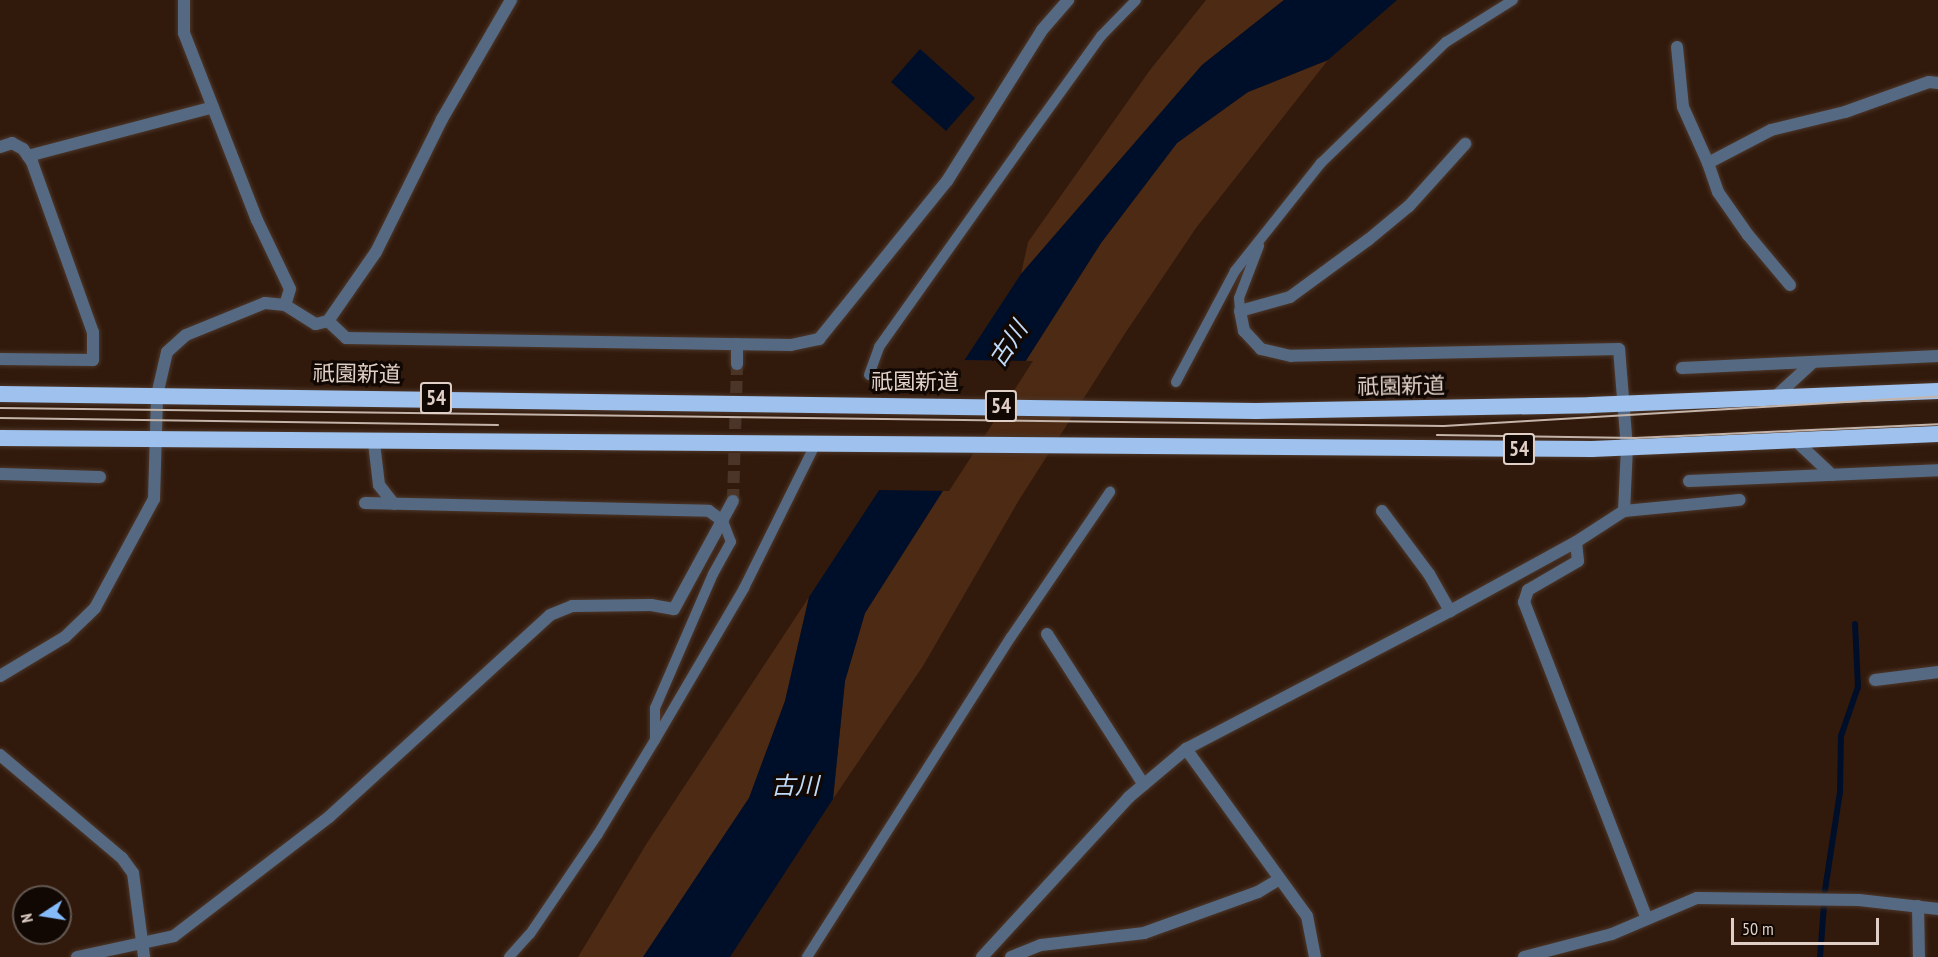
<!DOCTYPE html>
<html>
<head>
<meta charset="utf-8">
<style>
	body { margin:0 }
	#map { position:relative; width:1938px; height:957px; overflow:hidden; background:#311a0c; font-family:"PT Sans Narrow","Noto Sans JP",sans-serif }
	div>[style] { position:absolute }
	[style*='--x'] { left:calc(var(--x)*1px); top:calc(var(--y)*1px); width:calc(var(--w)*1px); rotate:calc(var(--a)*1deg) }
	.green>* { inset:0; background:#4c2a14 }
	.water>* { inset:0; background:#000f29 }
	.pier>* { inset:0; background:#311a0c }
	.stream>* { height:6px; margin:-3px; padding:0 3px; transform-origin:3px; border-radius:3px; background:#000f29 }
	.minor-tunnel>* { height:12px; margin-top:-6px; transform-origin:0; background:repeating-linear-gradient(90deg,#4b3528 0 12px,transparent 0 18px) }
	.roads { filter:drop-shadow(0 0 2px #4d372a) drop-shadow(0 0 2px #4d372a) }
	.service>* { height:10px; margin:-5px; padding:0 5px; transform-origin:5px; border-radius:5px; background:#556a82 }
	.minor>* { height:12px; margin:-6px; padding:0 6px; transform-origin:6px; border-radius:6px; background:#556a82 }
	.trunk>* { height:16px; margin:-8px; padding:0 8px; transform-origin:8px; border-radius:8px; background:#9ec2ed }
	.tram>* { height:1.5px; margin:-0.75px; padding:0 0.75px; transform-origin:0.75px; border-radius:0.75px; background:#c4b3a9 }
	span { translate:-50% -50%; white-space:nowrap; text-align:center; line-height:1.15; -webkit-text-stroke:6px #110803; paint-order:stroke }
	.shield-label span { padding:2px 4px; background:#110803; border:2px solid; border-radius:4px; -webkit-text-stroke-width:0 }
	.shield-label { font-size:21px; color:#dfcfc6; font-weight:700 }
	.street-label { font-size:22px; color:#dfcfc6 }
	.water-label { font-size:24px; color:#c1dbfb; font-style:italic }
	.north { position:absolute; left:12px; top:885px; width:60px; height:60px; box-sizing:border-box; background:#110803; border:2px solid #635851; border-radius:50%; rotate:258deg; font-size:16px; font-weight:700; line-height:24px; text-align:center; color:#dfcfc6 }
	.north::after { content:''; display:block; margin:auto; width:21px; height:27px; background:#85bbfb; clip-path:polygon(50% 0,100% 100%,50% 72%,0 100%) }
	.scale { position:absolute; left:1731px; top:918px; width:148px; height:27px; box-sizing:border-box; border:3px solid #dfcfc6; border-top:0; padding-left:8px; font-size:18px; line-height:21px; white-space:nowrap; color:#dfcfc6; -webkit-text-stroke:4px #110803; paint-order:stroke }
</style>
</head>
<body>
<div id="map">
	<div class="green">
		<i style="clip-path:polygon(1206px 0,1284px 0,1202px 65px,1021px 274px,1028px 242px,1150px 70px)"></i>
		<i style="clip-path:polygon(1328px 60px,1196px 228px,1124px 335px,1019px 500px,923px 666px,833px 799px,845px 681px,865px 613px,1101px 243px,1177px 143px,1248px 92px)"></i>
		<i style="clip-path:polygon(809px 597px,785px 701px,749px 798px,643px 957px,578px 957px,647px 843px)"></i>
	</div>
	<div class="water">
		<i style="clip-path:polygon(1284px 0,1397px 0,1328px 60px,1248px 92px,1177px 143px,1101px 243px,865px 613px,845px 681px,833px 799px,730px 957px,643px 957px,749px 798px,785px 701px,809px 597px,1021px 274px,1202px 65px)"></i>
		<i style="clip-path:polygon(920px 49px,975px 98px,946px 131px,891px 82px)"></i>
	</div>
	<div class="pier">
		<i style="clip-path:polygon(961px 360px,1033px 361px,949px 491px,876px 490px)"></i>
	</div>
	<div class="stream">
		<i style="--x:1825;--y:890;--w:99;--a:-81.3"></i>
		<i style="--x:1840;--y:792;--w:56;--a:-89"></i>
		<i style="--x:1841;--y:736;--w:52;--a:-70.9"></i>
		<i style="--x:1858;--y:687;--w:63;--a:-92.7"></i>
		<i style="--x:1820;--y:957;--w:52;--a:-85.6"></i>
	</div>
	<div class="minor-tunnel">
		<i style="--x:733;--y:501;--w:137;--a:-88.3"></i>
	</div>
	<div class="roads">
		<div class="service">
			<i style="--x:1240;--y:311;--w:13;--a:-94"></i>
			<i style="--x:1239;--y:298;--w:56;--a:-69"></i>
			<i style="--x:869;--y:375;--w:30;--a:-70"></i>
			<i style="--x:879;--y:347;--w:245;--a:-54.6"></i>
			<i style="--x:1021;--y:147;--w:137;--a:-54.2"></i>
			<i style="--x:1101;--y:36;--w:50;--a:-45.8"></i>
			<i style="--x:1176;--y:382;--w:126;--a:-62"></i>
			<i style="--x:1235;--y:271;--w:138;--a:-51.5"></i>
			<i style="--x:1321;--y:163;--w:174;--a:-44.1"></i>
			<i style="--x:1446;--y:42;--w:79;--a:-32.1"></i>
			<i style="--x:655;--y:739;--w:31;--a:-90"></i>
			<i style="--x:655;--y:708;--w:146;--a:-66.6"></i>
			<i style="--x:713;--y:574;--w:37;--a:-61"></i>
			<i style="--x:731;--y:542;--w:22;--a:-111"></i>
			<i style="--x:509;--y:957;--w:31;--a:-48"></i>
			<i style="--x:530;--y:934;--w:121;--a:-55.8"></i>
			<i style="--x:598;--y:834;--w:110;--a:-58.8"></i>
			<i style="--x:655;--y:740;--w:176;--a:-59.6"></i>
			<i style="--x:744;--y:588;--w:160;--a:-63.6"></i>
			<i style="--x:807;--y:957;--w:379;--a:-57.5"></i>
			<i style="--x:1011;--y:637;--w:176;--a:-55.7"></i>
		</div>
		<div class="minor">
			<i style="--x:184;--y:0;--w:33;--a:90"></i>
			<i style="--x:184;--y:33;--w:201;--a:68.7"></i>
			<i style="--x:257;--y:220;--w:76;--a:64.4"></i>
			<i style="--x:290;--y:289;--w:17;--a:107"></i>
			<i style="--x:1677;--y:47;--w:60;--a:84.3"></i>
			<i style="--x:1683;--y:107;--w:61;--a:65.9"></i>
			<i style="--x:0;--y:147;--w:13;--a:-18"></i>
			<i style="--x:12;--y:143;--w:13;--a:29"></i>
			<i style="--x:23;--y:149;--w:16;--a:55"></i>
			<i style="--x:32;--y:162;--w:181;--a:70.3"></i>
			<i style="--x:93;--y:332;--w:28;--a:90"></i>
			<i style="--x:93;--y:360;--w:93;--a:-179.4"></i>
			<i style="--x:28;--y:156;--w:191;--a:-14.8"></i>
			<i style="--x:1790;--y:285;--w:65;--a:-130"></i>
			<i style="--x:1748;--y:235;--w:52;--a:-124.9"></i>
			<i style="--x:1718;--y:192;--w:31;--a:-109"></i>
			<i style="--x:1708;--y:163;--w:71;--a:-27.6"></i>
			<i style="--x:1771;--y:130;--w:76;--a:-13.7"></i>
			<i style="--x:1845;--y:112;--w:89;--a:-19.7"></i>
			<i style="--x:1929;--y:82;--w:9;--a:6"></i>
			<i style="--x:328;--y:321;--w:25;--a:43"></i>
			<i style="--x:346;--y:338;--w:445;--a:0.9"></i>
			<i style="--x:791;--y:345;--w:29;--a:-12"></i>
			<i style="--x:819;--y:339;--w:203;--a:-51"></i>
			<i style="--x:947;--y:181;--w:178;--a:-57.8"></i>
			<i style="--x:1042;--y:30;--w:40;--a:-49"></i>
			<i style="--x:737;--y:364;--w:20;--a:-90"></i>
			<i style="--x:1682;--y:368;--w:256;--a:-2.7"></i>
			<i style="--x:1774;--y:398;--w:52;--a:-42.6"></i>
			<i style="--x:1797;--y:442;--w:48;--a:43.3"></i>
			<i style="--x:374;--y:443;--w:42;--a:83.2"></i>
			<i style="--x:379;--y:485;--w:24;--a:52"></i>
			<i style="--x:0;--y:474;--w:100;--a:1.7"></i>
			<i style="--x:1689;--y:481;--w:249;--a:-2.5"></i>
			<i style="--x:365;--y:503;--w:344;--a:1.3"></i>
			<i style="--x:709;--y:511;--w:17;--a:36"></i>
			<i style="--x:1382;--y:511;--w:79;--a:53.3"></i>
			<i style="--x:1429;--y:574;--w:43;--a:60.4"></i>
			<i style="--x:1624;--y:511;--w:116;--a:-5.5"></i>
			<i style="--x:1576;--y:542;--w:19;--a:84"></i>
			<i style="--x:1578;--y:561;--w:58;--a:149.9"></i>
			<i style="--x:1528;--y:590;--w:13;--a:108"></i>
			<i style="--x:1524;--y:602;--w:340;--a:68.8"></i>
			<i style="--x:1047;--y:634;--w:179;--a:57.3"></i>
			<i style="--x:0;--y:676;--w:76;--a:-31"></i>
			<i style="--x:65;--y:637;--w:42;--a:-44"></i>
			<i style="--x:95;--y:608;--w:124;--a:-61.6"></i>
			<i style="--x:154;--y:499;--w:104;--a:-88.3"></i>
			<i style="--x:157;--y:395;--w:44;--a:-76.9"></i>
			<i style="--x:167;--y:352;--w:25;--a:-42"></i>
			<i style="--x:186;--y:335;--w:85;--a:-22.1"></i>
			<i style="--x:265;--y:303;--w:20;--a:6"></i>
			<i style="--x:285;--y:305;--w:36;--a:32"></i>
			<i style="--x:316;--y:324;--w:12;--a:-14"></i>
			<i style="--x:328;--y:321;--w:84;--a:-55.2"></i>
			<i style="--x:376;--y:252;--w:148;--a:-63.6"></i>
			<i style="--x:442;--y:119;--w:138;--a:-59.9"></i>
			<i style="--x:1875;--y:680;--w:64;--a:-7.2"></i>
			<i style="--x:1186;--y:749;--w:206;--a:54.1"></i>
			<i style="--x:1307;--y:916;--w:42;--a:79"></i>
			<i style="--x:0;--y:755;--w:160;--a:40.2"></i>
			<i style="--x:122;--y:858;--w:19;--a:54"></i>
			<i style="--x:133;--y:873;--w:85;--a:82.5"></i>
			<i style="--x:1918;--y:906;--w:51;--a:88.9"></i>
			<i style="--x:77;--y:957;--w:99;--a:-12.2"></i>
			<i style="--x:174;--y:936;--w:195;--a:-37.5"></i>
			<i style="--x:329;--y:817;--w:299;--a:-42.4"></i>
			<i style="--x:550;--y:615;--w:24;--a:-22"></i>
			<i style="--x:572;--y:606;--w:79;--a:-0.7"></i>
			<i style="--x:651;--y:605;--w:23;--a:10"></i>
			<i style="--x:674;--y:609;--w:123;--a:-61.4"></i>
			<i style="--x:982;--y:957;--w:217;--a:-47.4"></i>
			<i style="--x:1129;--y:797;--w:75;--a:-40.1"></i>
			<i style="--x:1186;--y:749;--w:298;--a:-27.6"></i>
			<i style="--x:1450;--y:611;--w:144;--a:-28.7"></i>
			<i style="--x:1576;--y:542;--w:57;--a:-32.9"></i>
			<i style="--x:1624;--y:511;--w:63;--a:-87.3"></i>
			<i style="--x:1627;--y:448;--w:99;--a:-94.6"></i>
			<i style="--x:1619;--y:349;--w:328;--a:178.8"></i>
			<i style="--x:1291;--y:356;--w:31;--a:-167"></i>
			<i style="--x:1261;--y:349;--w:25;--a:-133"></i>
			<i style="--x:1244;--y:331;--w:20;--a:-101"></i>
			<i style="--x:1240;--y:311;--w:52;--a:-15.6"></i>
			<i style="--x:1290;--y:297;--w:97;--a:-36.2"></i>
			<i style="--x:1368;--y:240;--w:53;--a:-39.7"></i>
			<i style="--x:1409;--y:206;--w:84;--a:-47.9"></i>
			<i style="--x:1011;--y:957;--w:32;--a:-22"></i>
			<i style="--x:1041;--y:945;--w:104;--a:-6.6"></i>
			<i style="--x:1144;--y:933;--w:121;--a:-19.8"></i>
			<i style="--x:1258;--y:892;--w:23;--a:-31"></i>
			<i style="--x:1524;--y:957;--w:91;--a:-14.6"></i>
			<i style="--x:1612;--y:934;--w:92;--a:-23"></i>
			<i style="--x:1697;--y:898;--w:162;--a:0.7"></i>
			<i style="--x:1859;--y:900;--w:80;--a:6.5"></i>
		</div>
		<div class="trunk">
			<i style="--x:0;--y:394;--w:1256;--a:0.78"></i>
			<i style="--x:1256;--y:411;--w:334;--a:-1"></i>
			<i style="--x:1590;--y:405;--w:348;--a:-2.3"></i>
			<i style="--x:0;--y:438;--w:1592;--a:0.4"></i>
			<i style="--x:1592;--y:449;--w:346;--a:-2.5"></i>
		</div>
	</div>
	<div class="tram">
		<i style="--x:0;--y:408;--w:1444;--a:0.71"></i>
		<i style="--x:1444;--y:426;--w:495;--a:-3.4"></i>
		<i style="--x:0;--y:418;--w:498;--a:0.8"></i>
		<i style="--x:1437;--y:435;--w:198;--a:0.9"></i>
		<i style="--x:1635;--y:438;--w:303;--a:-2.6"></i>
	</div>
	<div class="shield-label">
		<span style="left:436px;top:398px">54</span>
		<span style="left:1001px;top:406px">54</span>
		<span style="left:1519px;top:449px">54</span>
	</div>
	<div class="street-label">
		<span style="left:357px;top:374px;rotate:1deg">祇園新道</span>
		<span style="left:915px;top:382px">祇園新道</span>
		<span style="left:1401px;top:386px;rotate:-1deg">祇園新道</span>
	</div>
	<div class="water-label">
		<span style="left:1008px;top:344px;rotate:-56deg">古川</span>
		<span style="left:795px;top:786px">古川</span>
	</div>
	<div class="north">N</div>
	<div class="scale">50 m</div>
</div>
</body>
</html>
